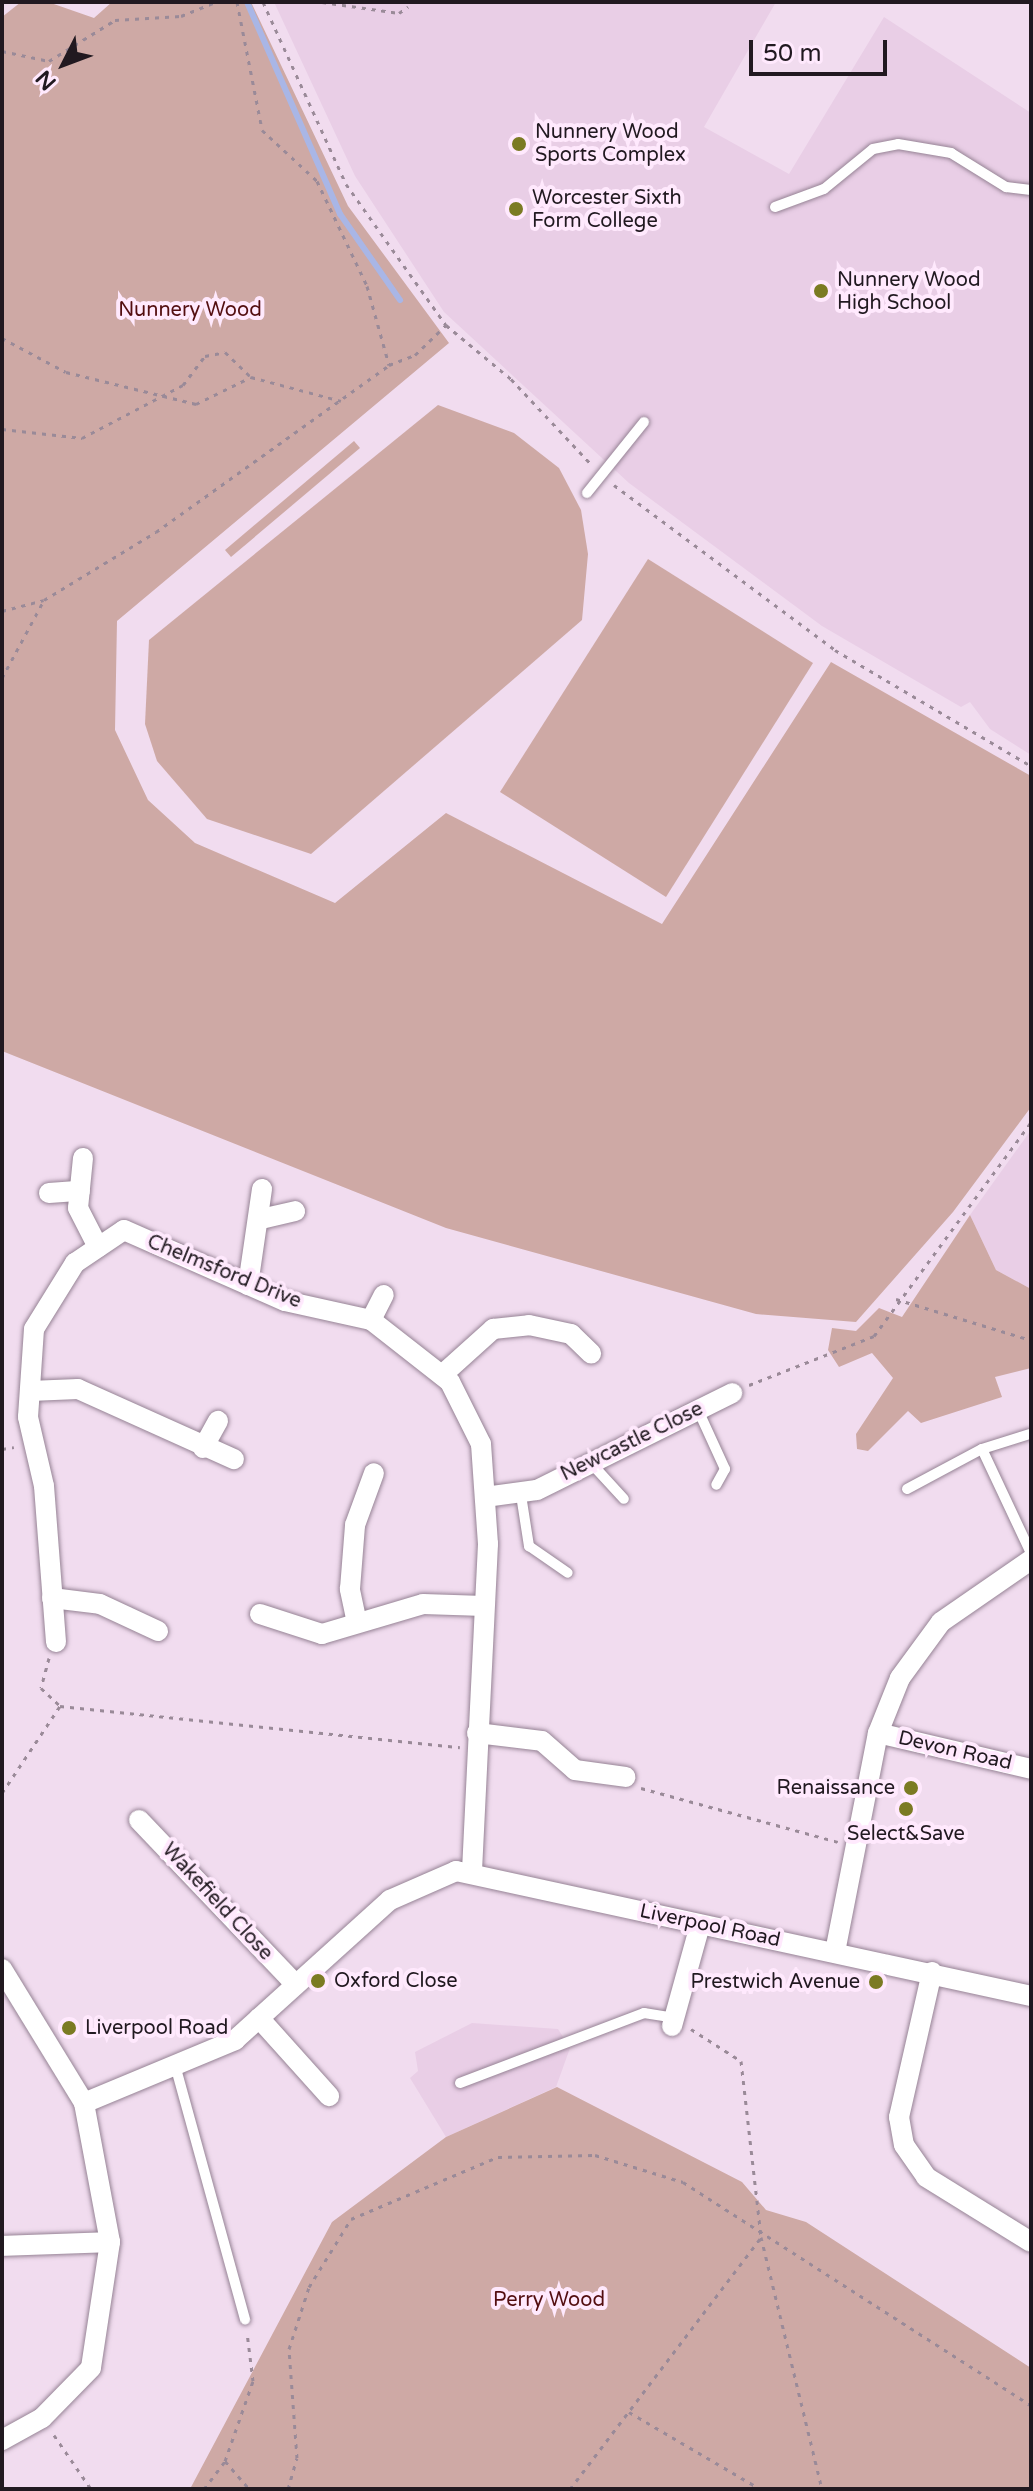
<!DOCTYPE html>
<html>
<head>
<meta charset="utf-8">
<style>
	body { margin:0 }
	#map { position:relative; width:1033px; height:2491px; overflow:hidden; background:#f1dcef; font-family:"Varela Round",sans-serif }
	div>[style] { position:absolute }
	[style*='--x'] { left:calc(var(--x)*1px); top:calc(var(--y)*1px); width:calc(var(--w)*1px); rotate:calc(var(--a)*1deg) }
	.built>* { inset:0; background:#e9cee6 }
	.green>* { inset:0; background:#cea9a5 }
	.stream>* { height:6px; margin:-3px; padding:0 3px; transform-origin:3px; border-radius:3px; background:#a9b6e6 }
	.path>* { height:3px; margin-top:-1.5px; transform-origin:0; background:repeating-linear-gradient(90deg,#9a8a98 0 4px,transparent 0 10px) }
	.roads { filter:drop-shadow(0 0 2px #968395) drop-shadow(0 0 2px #968395) }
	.service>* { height:10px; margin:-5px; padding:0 5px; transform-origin:5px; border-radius:5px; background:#fff }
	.minor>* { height:20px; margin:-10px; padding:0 10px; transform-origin:10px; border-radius:10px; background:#fff }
	.dots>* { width:22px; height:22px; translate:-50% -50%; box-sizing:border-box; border:4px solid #ffe9fd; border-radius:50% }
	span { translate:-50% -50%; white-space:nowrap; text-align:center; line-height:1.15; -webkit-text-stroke:8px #ffe9fd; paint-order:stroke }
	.poi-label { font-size:20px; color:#211920 }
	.left { translate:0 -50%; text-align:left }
	.right { translate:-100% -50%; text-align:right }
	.park-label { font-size:20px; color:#530e10 }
	.street-label { font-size:20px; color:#211920 }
	.frame { position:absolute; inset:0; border:4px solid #211920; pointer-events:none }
	.north { position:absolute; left:24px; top:24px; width:80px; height:80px; -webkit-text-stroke:6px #ffe9fd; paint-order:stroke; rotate:228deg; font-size:22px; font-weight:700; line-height:32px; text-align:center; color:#211920 }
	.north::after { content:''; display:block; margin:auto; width:28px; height:36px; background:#211920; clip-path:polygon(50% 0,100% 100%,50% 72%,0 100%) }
	.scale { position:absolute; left:749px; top:40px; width:138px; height:36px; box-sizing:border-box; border:4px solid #211920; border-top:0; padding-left:10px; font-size:24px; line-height:28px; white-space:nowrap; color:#211920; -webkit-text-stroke:6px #ffe9fd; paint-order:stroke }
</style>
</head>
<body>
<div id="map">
	<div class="built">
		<i style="clip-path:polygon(274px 2px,776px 2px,704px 127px,789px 174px,884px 17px,1031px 113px,1031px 755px,990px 729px,970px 702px,961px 707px,822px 626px,629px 483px,444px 312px,355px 176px)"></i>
		<i style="clip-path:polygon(1031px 1130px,1031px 1289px,996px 1270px,970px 1215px)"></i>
		<i style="clip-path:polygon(472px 2023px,558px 2029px,570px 2048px,556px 2087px,446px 2137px,410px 2078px,418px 2071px,415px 2052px)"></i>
	</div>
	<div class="green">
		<i style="clip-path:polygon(21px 2px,48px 2px,94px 18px,112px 2px,251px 2px,348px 206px,449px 343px,117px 621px,115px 730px,148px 800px,195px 843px,335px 903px,446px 813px,662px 924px,831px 662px,1031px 776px,1031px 1107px,953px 1212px,856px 1322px,756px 1314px,446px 1228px,2px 1051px,2px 17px)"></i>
		<i style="clip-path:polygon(438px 405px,514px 433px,559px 468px,581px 510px,588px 554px,582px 620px,311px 854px,207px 819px,157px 761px,145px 724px,149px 640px)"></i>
		<i style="clip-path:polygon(354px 441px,360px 448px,231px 557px,225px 550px)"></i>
		<i style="clip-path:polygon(648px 559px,813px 663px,666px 897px,500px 792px)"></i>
		<i style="clip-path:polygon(970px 1215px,996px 1270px,1031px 1289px,1031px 1368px,995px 1377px,1002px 1397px,921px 1423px,908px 1411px,868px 1451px,857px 1449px,856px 1434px,893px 1378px,872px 1353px,839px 1367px,828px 1350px,832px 1328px,856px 1331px,879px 1308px,902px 1317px)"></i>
		<i style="clip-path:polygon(557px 2087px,742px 2182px,766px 2210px,806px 2222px,1031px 2368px,1031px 2489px,190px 2489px,332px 2222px,446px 2137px)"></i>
	</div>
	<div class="stream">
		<i style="--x:247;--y:2;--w:232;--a:66.3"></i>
		<i style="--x:340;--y:214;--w:105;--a:55.1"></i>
	</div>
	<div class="path">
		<i style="--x:237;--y:2;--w:130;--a:78.9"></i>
		<i style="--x:262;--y:130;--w:75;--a:42.8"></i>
		<i style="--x:317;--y:181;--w:116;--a:64.5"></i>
		<i style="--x:367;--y:286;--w:82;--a:74.4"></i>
		<i style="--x:263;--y:2;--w:200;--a:65.5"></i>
		<i style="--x:346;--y:184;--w:173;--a:54.7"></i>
		<i style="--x:446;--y:325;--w:85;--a:39.7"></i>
		<i style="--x:511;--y:379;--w:115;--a:46.8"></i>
		<i style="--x:322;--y:2;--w:78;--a:8.1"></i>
		<i style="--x:399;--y:13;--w:11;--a:-34"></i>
		<i style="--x:2;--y:51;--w:48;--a:12"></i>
		<i style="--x:49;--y:61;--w:78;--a:-31.8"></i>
		<i style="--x:115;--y:20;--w:66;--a:-3.5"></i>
		<i style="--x:181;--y:16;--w:37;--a:-22"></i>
		<i style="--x:2;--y:338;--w:72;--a:28"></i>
		<i style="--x:66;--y:372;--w:134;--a:13.8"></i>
		<i style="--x:196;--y:404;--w:61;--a:-26.1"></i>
		<i style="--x:251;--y:377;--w:93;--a:14.9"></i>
		<i style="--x:2;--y:429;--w:81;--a:6.4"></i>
		<i style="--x:82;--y:438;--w:114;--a:-27.7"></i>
		<i style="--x:183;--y:385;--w:36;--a:-53"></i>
		<i style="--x:205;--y:356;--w:20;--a:-11"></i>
		<i style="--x:225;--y:352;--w:36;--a:44"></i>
		<i style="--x:614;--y:485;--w:276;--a:36.7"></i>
		<i style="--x:835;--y:650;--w:228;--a:30.6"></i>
		<i style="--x:2;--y:611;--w:43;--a:-14.7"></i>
		<i style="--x:44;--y:600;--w:131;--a:-31.3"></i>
		<i style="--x:156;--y:532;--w:287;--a:-35.6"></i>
		<i style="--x:389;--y:365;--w:28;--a:-21"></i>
		<i style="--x:415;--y:355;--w:43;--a:-44.1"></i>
		<i style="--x:2;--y:678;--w:89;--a:-61.7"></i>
		<i style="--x:896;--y:1299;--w:141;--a:16.9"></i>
		<i style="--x:749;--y:1385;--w:134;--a:-21.4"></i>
		<i style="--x:874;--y:1336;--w:265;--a:-53.7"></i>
		<i style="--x:2;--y:1449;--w:12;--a:-9"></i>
		<i style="--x:49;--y:1658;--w:31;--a:105"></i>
		<i style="--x:41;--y:1688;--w:26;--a:43"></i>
		<i style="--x:641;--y:1788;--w:204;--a:15.3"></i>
		<i style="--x:2;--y:1793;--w:105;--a:-56.3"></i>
		<i style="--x:60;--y:1706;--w:402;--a:5.9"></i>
		<i style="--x:691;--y:2029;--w:59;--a:32.6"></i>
		<i style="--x:741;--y:2061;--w:177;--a:83.5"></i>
		<i style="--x:761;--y:2237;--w:259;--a:76.4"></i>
		<i style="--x:629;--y:2412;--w:152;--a:30.4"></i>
		<i style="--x:54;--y:2435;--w:65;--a:55.6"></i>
		<i style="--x:225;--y:2461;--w:37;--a:49"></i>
		<i style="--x:204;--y:2489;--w:35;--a:-53"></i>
		<i style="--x:225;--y:2461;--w:85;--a:-70.7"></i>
		<i style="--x:253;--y:2381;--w:49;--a:-97"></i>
		<i style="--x:288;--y:2489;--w:32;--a:-74"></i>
		<i style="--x:297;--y:2458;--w:109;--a:-94.2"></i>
		<i style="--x:289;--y:2349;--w:65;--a:-72.1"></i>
		<i style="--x:309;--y:2287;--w:80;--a:-58.3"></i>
		<i style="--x:351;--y:2219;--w:160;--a:-22.9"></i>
		<i style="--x:498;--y:2157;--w:97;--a:-1.2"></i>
		<i style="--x:595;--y:2155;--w:92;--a:17.1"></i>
		<i style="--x:683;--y:2182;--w:413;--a:32.7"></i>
		<i style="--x:570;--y:2489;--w:316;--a:-52.8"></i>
	</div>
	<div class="roads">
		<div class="service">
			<i style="--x:775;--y:207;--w:52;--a:-20.2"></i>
			<i style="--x:824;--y:189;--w:63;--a:-39.2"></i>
			<i style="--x:873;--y:149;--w:25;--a:-11"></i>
			<i style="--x:898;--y:144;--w:54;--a:9.6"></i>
			<i style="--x:951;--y:153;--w:65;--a:31.7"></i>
			<i style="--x:1006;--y:187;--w:25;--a:7"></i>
			<i style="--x:587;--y:493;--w:91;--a:-51.2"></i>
			<i style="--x:698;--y:1410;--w:65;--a:65.4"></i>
			<i style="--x:725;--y:1469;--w:18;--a:119"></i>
			<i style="--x:982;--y:1449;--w:115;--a:64.8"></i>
			<i style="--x:590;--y:1462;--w:50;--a:47.4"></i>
			<i style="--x:907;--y:1489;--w:85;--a:-28.1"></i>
			<i style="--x:982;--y:1449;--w:50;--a:-17.4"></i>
			<i style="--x:521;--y:1495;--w:52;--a:81.1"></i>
			<i style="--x:529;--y:1546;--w:47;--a:34.7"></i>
			<i style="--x:175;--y:2065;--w:264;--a:74.6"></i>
			<i style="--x:460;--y:2083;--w:197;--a:-20.8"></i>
			<i style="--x:644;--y:2013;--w:31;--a:9"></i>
		</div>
		<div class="minor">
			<i style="--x:83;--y:1158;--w:50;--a:95.7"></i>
			<i style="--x:78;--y:1208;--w:44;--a:62.9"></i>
			<i style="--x:49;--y:1193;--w:31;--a:-4"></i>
			<i style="--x:261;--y:1219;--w:35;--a:-13"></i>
			<i style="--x:248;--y:1285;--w:97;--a:-81.7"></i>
			<i style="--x:371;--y:1320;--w:28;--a:-63"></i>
			<i style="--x:442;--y:1375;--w:69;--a:-42"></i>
			<i style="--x:493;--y:1329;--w:36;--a:-6"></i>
			<i style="--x:529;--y:1325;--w:43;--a:12.1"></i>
			<i style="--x:571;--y:1334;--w:28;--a:44"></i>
			<i style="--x:30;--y:1391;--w:48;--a:-2.4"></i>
			<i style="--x:78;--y:1389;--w:171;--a:24.2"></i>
			<i style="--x:203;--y:1448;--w:31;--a:-61"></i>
			<i style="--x:485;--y:1497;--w:52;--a:-7.7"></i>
			<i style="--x:537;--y:1490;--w:218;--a:-26.4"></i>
			<i style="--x:52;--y:1598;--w:48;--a:7.1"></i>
			<i style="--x:100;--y:1604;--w:64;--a:25"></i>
			<i style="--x:260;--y:1614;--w:65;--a:17.9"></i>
			<i style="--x:322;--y:1634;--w:105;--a:-16.5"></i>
			<i style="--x:423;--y:1604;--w:61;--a:1.9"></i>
			<i style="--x:357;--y:1623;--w:35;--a:-102"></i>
			<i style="--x:350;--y:1589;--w:64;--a:-85.5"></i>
			<i style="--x:355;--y:1525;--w:55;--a:-69.9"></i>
			<i style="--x:56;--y:1642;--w:156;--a:-94.4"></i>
			<i style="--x:44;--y:1486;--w:71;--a:-103.1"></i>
			<i style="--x:28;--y:1417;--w:88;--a:-86.1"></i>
			<i style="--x:34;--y:1329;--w:78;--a:-58.2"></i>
			<i style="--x:75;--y:1263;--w:59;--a:-34"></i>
			<i style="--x:124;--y:1230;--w:176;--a:23.8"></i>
			<i style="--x:285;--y:1301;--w:88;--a:12.5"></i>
			<i style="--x:371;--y:1320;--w:100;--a:38.1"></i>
			<i style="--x:450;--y:1382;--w:69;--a:63.4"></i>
			<i style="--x:481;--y:1444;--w:100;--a:86"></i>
			<i style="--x:488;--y:1544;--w:328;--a:92.8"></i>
			<i style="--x:477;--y:1733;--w:65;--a:7"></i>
			<i style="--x:542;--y:1741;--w:44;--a:41.3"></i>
			<i style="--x:575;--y:1770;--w:51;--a:7.8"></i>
			<i style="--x:878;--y:1733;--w:157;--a:13.2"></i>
			<i style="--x:139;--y:1820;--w:226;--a:46.4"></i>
			<i style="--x:835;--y:1952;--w:223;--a:-78.9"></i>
			<i style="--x:878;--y:1733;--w:59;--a:-68.2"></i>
			<i style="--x:900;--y:1678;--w:69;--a:-53.8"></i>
			<i style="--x:941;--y:1622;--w:109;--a:-34.6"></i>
			<i style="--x:2;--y:1969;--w:157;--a:58.5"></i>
			<i style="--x:84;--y:2103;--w:141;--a:79.4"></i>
			<i style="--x:110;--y:2242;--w:127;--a:98.6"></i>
			<i style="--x:91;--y:2368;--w:70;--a:134.4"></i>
			<i style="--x:42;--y:2418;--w:46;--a:151.2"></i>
			<i style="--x:932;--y:1972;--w:149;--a:102.8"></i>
			<i style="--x:899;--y:2117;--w:28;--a:80"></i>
			<i style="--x:904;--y:2145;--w:39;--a:55"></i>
			<i style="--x:926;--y:2177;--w:123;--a:31.8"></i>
			<i style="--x:259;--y:2018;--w:105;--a:48.1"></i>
			<i style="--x:672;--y:2026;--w:105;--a:-74.5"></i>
			<i style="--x:84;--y:2103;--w:164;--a:-22.6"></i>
			<i style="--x:235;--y:2040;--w:209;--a:-42.1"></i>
			<i style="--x:390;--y:1900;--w:72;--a:-23.7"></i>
			<i style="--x:456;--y:1871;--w:588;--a:12.26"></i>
			<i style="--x:2;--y:2246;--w:108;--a:-2.1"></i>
		</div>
	</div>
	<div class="dots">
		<i style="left:519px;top:144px;background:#7b7b23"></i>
		<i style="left:516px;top:209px;background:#7b7b23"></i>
		<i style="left:821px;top:291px;background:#7b7b23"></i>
		<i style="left:911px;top:1788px;background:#7b7b23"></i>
		<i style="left:906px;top:1809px;background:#7b7b23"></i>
		<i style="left:318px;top:1981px;background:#7b7b23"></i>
		<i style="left:876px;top:1982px;background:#7b7b23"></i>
		<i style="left:69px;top:2028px;background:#7b7b23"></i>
	</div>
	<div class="poi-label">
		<span class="left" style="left:535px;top:144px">Nunnery Wood<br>Sports Complex</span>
		<span class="left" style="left:532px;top:210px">Worcester Sixth<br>Form College</span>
		<span class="left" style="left:837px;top:292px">Nunnery Wood<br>High School</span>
		<span class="right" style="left:895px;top:1788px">Renaissance</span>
		<span style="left:906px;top:1834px">Select&amp;Save</span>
		<span class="left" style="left:334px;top:1981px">Oxford Close</span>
		<span class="right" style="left:860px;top:1982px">Prestwich Avenue</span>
		<span class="left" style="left:85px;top:2028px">Liverpool Road</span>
	</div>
	<div class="park-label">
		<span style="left:190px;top:310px">Nunnery Wood</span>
		<span style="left:549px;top:2300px">Perry Wood</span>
	</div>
	<div class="street-label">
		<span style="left:224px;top:1272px;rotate:22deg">Chelmsford Drive</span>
		<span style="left:632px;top:1442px;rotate:-26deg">Newcastle Close</span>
		<span style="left:955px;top:1751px;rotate:13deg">Devon Road</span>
		<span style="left:217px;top:1902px;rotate:47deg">Wakefield Close</span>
		<span style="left:710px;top:1926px;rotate:12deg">Liverpool Road</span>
	</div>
	<div class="frame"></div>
	<div class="north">N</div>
	<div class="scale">50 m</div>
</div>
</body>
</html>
